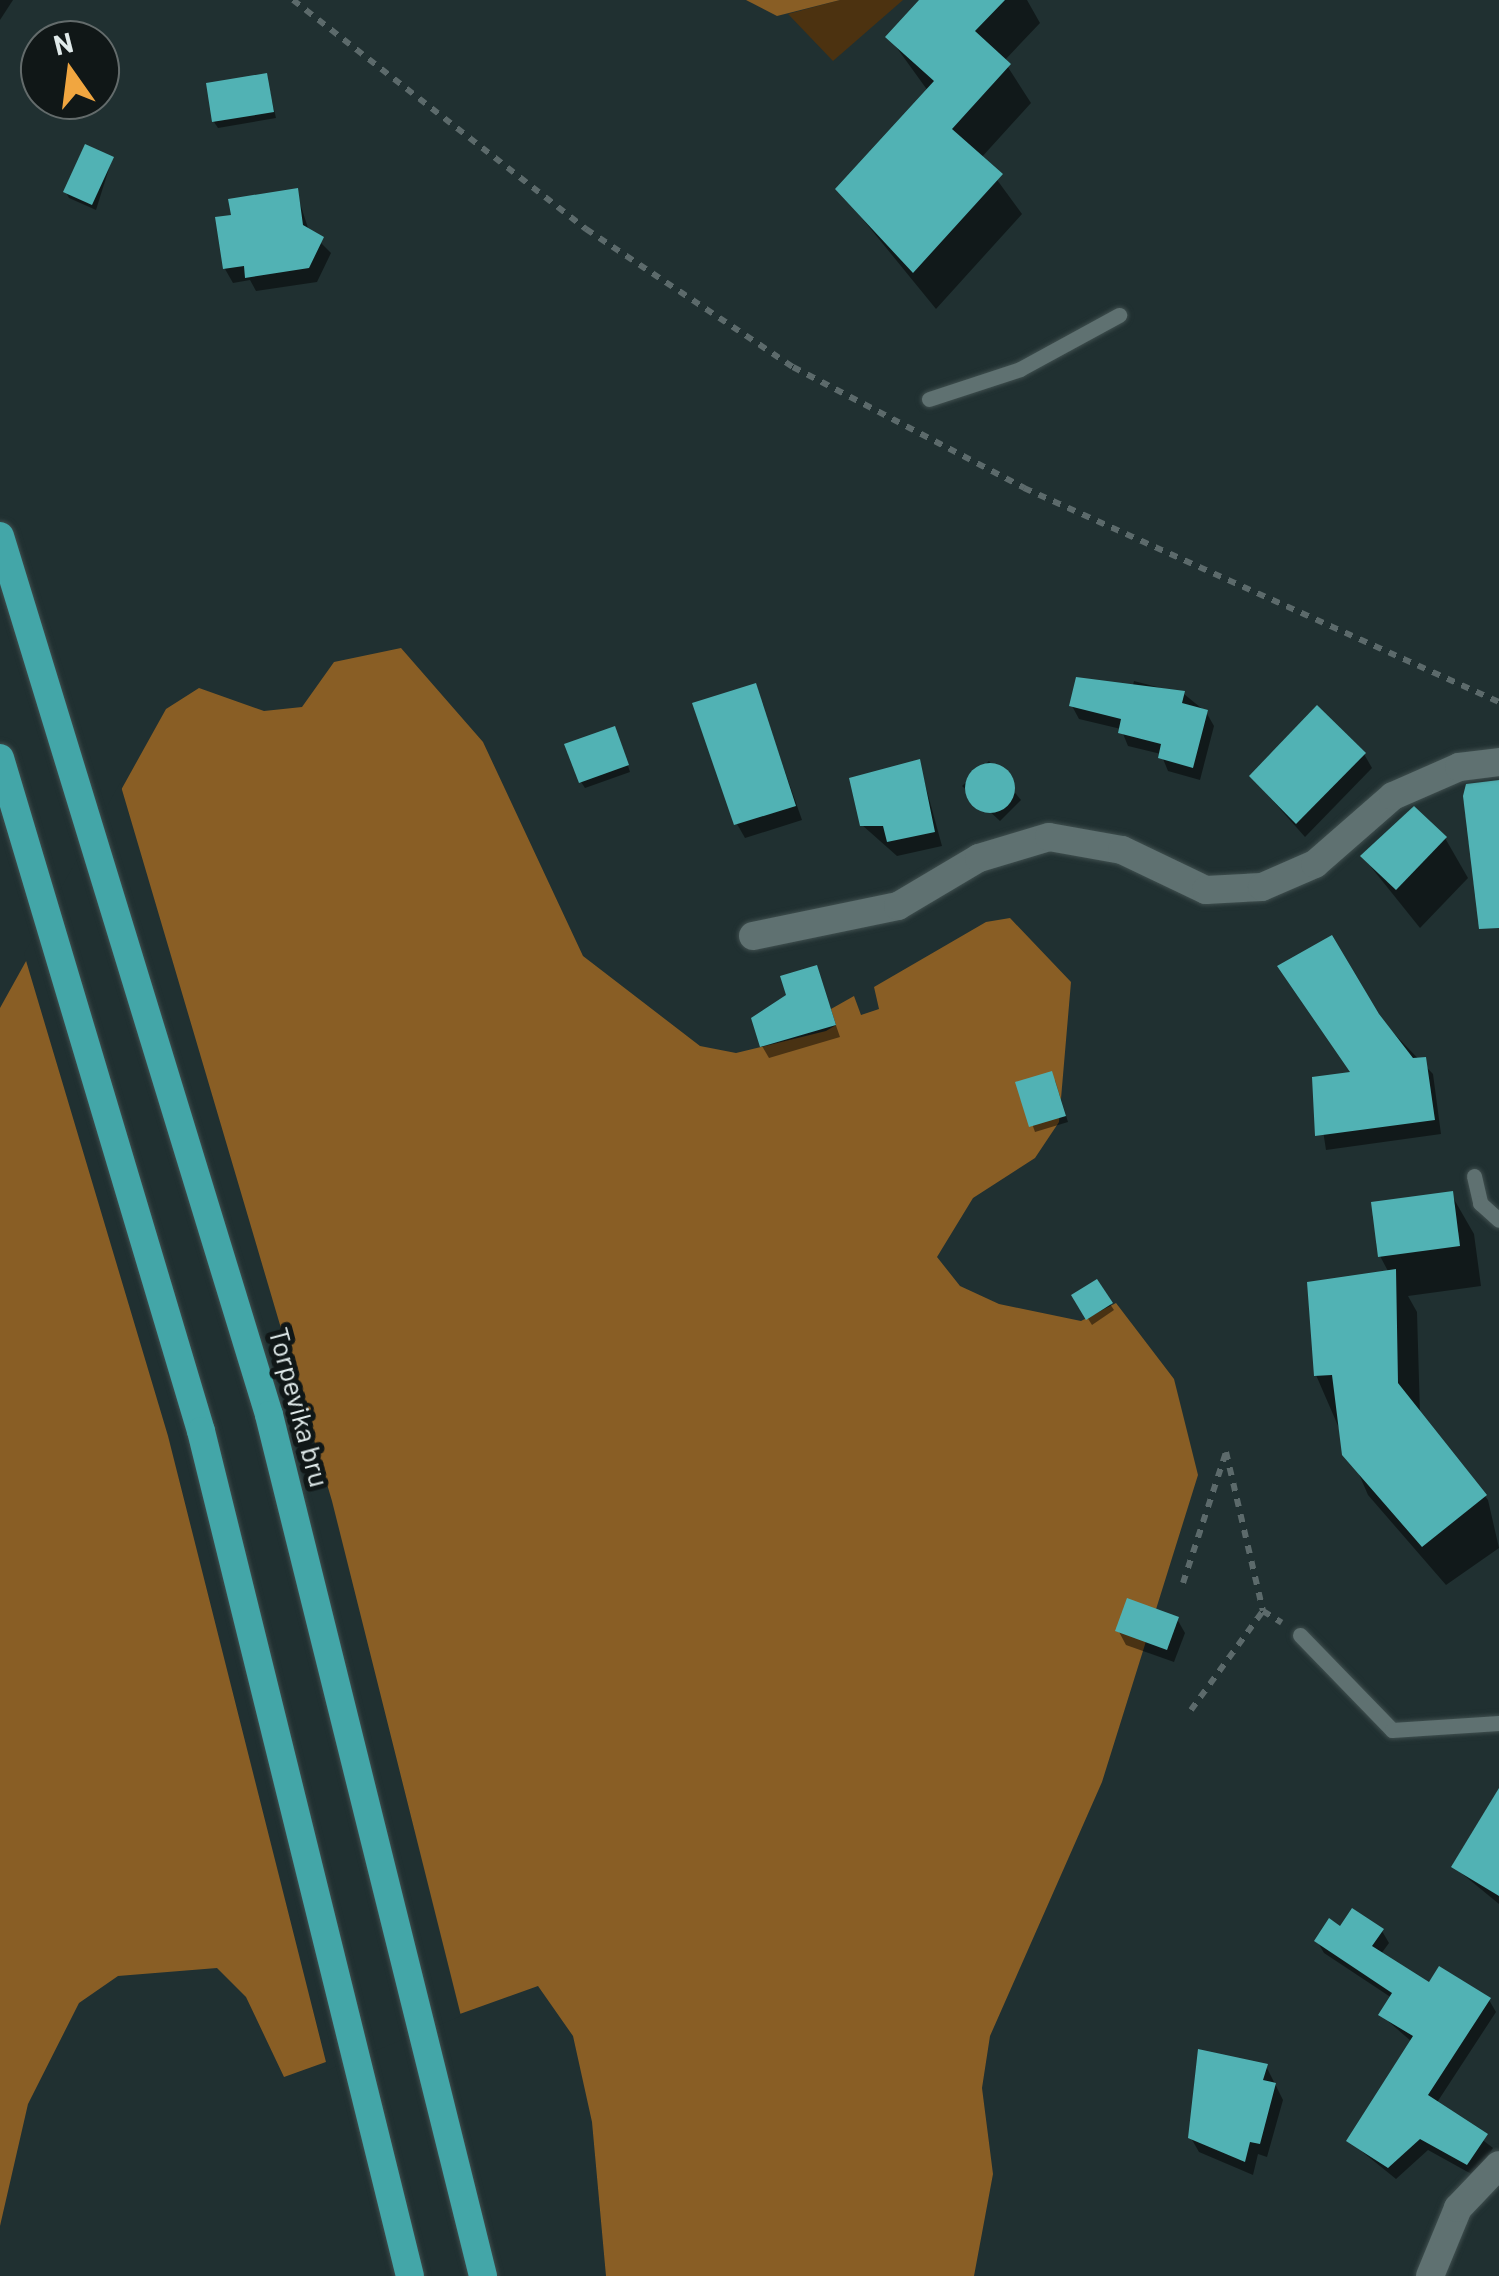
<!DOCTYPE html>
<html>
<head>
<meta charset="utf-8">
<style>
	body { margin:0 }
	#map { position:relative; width:1499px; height:2276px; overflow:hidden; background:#203031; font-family:Barlow,sans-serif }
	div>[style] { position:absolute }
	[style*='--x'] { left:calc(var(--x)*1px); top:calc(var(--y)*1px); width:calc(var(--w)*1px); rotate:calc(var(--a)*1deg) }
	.green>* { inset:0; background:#4c3210 }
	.water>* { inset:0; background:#895e25 }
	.pier>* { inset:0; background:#203031 }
	.shadow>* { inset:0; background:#0007 }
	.building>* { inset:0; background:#51b2b4 }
	.round { border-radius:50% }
	.path>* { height:6px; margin-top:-3px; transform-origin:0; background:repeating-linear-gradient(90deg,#5c6a6b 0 8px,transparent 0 16px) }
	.roads { filter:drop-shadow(0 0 2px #404f4f) drop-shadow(0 0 2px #404f4f) }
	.service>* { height:15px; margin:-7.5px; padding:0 7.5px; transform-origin:7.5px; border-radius:7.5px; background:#5f7171 }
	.minor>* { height:28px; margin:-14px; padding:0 14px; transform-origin:14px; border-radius:14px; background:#5f7171 }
	.trunk>* { height:28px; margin:-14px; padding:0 14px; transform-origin:14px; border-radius:14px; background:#43a6a8 }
	span { translate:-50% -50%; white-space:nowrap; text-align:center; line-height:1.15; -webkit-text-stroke:10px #101717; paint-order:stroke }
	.street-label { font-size:28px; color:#e0eaea }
	.north { position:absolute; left:20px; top:20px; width:100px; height:100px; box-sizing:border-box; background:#101717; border:2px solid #636b6b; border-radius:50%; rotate:346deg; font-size:28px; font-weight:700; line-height:40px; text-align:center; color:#e0eaea }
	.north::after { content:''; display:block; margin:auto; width:35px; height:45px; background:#f1a640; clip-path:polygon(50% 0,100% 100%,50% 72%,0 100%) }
</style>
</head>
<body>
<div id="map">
	<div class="green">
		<i style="clip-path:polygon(840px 0,903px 0,833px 61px,788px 14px)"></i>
	</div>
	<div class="water">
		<i style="clip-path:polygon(746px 0,840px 0,777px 16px)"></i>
		<i style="clip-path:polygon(401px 648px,483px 742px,583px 956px,700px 1046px,736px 1053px,826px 1031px,836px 1025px,831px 1009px,854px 996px,861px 1015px,879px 1009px,874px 987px,986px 922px,1010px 918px,1071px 982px,1059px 1122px,1035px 1158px,973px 1198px,937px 1257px,960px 1286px,999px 1304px,1081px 1321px,1116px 1303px,1174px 1379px,1198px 1475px,1102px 1782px,990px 2036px,982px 2088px,993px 2174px,974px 2276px,606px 2276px,592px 2122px,573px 2036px,538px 1986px,284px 2077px,246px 1997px,217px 1968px,118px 1976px,79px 2003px,28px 2104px,0 2226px,0 1008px,166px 709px,199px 688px,264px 711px,302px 707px,334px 662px)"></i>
	</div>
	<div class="pier">
		<i style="clip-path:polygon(120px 783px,332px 1501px,461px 2016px,328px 2070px,168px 1436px,24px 954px)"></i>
	</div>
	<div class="shadow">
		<i style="clip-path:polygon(0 0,13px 0,0 20px)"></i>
		<i style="clip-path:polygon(922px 0,1027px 0,1040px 23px,1004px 61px,1031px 103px,981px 158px,1022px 214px,936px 309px,839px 190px,928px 91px,889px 37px)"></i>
		<i style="clip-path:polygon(266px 76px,276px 118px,218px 128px,214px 122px)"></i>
		<i style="clip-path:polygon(112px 159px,96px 210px,69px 198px,66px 192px)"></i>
		<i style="clip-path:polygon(296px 191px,309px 231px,331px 253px,317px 282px,256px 291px,250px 280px,233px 283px,225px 269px,233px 217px)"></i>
		<i style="clip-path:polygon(1134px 681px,1184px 694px,1206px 712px,1214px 726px,1200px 780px,1168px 771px,1161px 754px,1128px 746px,1121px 729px,1079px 719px,1072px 706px,1131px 693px)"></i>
		<i style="clip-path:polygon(755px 686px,802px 820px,745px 838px,737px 824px)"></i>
		<i style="clip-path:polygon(618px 735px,630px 772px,585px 788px,581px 782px)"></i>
		<i style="clip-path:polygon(1364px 754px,1372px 768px,1305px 837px,1252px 777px)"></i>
		<i style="clip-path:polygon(989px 761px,1021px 800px,1000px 821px,962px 786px)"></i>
		<i style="clip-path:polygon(919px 762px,942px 846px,897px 856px,862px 825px)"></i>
		<i style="clip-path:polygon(1445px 838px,1468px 878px,1420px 928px,1363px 857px)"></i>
		<i style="clip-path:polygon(816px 968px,840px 1037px,769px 1058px,762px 1046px)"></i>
		<i style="clip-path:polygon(1377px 1016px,1433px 1074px,1441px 1134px,1326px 1150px,1315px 1079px,1352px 1074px)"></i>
		<i style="clip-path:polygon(1055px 1080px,1068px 1122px,1035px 1132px,1018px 1084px)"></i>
		<i style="clip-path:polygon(1451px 1194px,1474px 1234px,1481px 1286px,1408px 1296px,1417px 1312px,1420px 1414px,1488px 1500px,1499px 1548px,1446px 1585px,1368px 1495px,1316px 1375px,1389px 1273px,1380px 1256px)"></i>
		<i style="clip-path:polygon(1096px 1283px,1114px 1310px,1092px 1325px,1074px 1296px)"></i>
		<i style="clip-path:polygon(1177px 1619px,1185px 1633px,1174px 1662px,1126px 1645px,1118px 1630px)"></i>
		<i style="clip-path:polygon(1499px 1793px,1499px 1904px,1454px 1867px)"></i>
		<i style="clip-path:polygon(1341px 1929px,1382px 1931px,1389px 1943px,1381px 1954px,1430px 1985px,1489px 2000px,1496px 2012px,1436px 2104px,1493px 2148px,1475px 2176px,1428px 2150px,1396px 2179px,1349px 2141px,1412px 2042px,1381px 2015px,1392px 1998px,1324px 1953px,1317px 1941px)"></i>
		<i style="clip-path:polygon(1266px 2066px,1283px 2100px,1267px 2157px,1258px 2154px,1253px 2175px,1199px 2152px,1191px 2138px)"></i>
	</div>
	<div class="building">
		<i style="clip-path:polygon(919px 0,1005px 0,975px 31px,1011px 64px,952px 129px,1003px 174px,913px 273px,835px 189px,934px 81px,885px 37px)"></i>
		<i style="clip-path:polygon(267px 73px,274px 112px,212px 122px,206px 83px)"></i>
		<i style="clip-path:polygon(85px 144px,114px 157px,92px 205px,63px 192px)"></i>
		<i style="clip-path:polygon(298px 188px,303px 225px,324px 237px,309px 268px,245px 278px,244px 266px,223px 269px,215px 217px,231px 215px,228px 199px)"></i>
		<i style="clip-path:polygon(1076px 677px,1185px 691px,1182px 703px,1208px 710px,1193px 768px,1158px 758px,1161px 744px,1118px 733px,1121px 719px,1069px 706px)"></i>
		<i style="clip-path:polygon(756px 683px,796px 806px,734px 825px,692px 703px)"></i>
		<i style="clip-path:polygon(1317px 705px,1366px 753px,1296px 824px,1249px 776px)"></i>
		<i style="clip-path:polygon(615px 726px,629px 765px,579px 783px,564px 744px)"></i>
		<i style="clip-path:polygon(920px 759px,935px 832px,887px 842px,883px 826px,860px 826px,849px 778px)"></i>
		<i class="round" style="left:965px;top:763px;width:50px;height:50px"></i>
		<i style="clip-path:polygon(1499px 780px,1499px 928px,1479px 929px,1463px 796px,1466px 784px)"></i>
		<i style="clip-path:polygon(1414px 806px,1447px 837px,1396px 890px,1360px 856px)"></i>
		<i style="clip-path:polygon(1332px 935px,1379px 1014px,1413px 1058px,1426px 1057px,1435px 1120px,1315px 1136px,1312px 1077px,1350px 1072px,1277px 966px)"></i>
		<i style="clip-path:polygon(817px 965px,836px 1025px,760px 1047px,751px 1018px,786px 995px,780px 976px)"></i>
		<i style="clip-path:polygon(1052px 1071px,1066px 1116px,1029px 1127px,1015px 1082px)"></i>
		<i style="clip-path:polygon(1453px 1191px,1460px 1246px,1378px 1257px,1371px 1202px)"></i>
		<i style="clip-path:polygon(1396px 1269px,1398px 1383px,1487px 1495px,1422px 1547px,1342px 1455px,1332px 1375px,1314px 1376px,1307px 1282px)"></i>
		<i style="clip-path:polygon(1097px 1279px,1113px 1303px,1086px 1320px,1071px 1295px)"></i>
		<i style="clip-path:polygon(1127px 1598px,1179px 1617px,1167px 1650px,1115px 1631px)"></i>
		<i style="clip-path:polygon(1499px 1788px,1499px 1896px,1451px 1867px)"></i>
		<i style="clip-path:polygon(1352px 1908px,1384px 1929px,1372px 1946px,1429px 1982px,1439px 1966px,1491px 1998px,1428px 2095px,1488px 2134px,1467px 2165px,1420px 2139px,1388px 2168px,1346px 2141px,1413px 2036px,1378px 2015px,1392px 1993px,1314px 1941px,1329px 1918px,1340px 1926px)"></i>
		<i style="clip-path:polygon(1198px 2049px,1268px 2064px,1263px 2080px,1276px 2083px,1260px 2144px,1250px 2142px,1245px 2162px,1188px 2138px)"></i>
	</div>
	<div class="path">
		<i style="--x:293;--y:0;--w:372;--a:38"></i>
		<i style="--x:586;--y:229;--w:249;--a:33.7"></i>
		<i style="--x:793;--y:367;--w:261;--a:27.6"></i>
		<i style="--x:1024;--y:488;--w:521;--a:24.25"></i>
		<i style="--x:1183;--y:1583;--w:138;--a:-71.8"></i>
		<i style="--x:1226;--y:1452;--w:163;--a:76.9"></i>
		<i style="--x:1263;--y:1611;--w:22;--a:32"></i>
		<i style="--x:1191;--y:1710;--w:122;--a:-54"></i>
	</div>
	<div class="roads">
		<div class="service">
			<i style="--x:929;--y:399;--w:96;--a:-18.2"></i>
			<i style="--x:1020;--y:369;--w:113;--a:-28.6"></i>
			<i style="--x:1474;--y:1176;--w:28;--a:77"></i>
			<i style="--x:1480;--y:1203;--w:25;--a:42"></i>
			<i style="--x:1300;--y:1635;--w:132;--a:45.9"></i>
			<i style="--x:1392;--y:1730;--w:107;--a:-3.7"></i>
		</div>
		<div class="minor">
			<i style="--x:753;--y:936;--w:148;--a:-11.7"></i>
			<i style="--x:898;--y:906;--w:94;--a:-30.7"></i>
			<i style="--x:979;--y:858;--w:73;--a:-16.7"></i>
			<i style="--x:1049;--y:837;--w:74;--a:10.1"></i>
			<i style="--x:1122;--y:850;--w:93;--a:25.5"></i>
			<i style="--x:1206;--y:890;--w:56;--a:-3.1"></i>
			<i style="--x:1262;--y:887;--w:58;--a:-23.5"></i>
			<i style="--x:1315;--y:864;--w:103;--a:-41.1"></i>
			<i style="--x:1393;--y:796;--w:72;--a:-23.7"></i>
			<i style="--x:1459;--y:767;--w:40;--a:-7.1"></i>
			<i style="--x:1430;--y:2276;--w:74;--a:-67.6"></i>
			<i style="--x:1458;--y:2208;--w:59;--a:-46.4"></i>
		</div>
		<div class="trunk">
			<i style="--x:0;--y:536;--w:919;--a:72.98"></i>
			<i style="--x:269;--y:1415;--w:887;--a:76.04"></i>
			<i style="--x:0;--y:758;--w:702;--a:73.37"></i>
			<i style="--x:201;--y:1431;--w:870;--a:76.11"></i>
		</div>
	</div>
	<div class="street-label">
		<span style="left:300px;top:1407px;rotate:75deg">Torpevika bru</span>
	</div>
	<div class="north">N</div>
</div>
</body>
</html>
